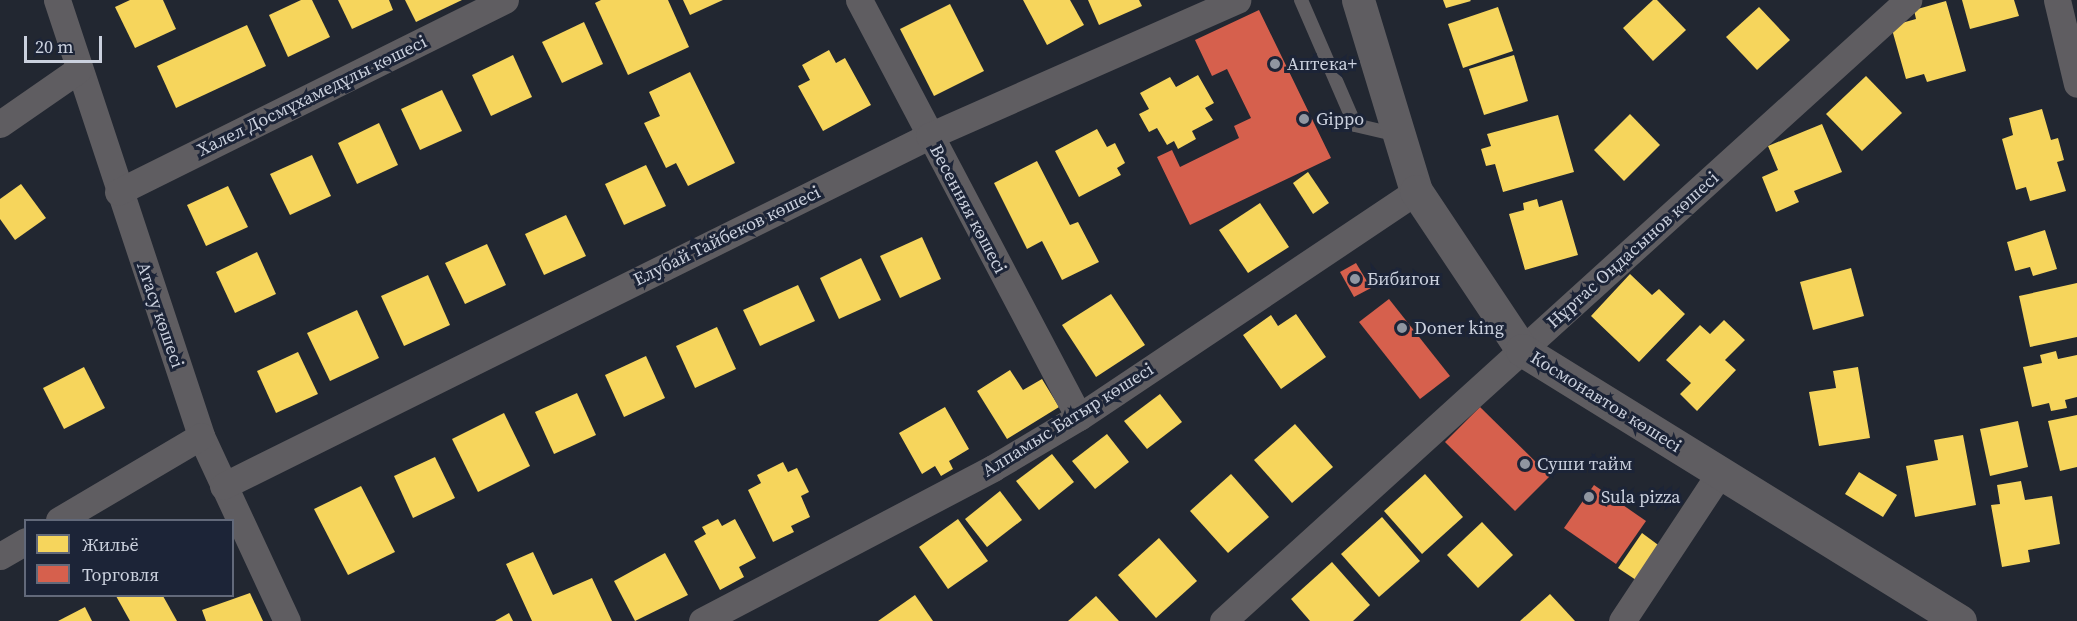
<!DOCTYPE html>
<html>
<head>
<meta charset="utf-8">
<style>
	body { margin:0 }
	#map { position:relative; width:2077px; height:621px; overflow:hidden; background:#222731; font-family:"Source Serif 4",serif }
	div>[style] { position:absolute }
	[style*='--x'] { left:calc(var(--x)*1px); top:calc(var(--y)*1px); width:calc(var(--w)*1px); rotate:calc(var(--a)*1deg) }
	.homes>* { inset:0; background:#f6d55c }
	.shops>* { inset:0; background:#d6604d }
	.service>* { height:14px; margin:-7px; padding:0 7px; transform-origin:7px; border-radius:7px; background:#5f5d61 }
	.minor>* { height:27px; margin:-13.5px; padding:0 13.5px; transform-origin:13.5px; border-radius:13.5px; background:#5f5d61 }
	.tertiary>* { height:33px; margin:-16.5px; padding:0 16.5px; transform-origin:16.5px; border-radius:16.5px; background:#5f5d61 }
	.dots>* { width:16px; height:16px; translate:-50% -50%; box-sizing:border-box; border:3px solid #1c2437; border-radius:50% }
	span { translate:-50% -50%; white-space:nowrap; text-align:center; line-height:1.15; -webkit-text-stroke:6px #1c2437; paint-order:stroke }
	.poi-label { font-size:18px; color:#cbd1de }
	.left { translate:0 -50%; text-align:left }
	.street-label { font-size:18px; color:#cbd1de }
	.legend { position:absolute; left:24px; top:519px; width:210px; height:78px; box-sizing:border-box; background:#1c2437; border:2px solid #62697a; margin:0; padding:8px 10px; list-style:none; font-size:18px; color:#cbd1de }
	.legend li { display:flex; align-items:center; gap:12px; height:30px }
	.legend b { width:30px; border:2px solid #62697a }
	.scale { position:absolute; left:24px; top:36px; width:78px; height:27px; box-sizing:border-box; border:3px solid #cbd1de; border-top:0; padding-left:8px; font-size:18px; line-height:21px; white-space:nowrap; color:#cbd1de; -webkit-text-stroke:4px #1c2437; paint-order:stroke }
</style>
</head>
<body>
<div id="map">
	<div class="homes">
		<i style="clip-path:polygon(130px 0,163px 0,176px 29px,135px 48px,115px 7px)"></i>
		<i style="clip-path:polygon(301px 0,312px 0,330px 37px,288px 57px,269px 15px)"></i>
		<i style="clip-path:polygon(338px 0,389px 0,393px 10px,352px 29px)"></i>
		<i style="clip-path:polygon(405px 0,462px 0,416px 22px)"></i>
		<i style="clip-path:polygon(601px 0,668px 0,689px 47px,628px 75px,595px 3px)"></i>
		<i style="clip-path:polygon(683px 0,723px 0,690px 15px)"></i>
		<i style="clip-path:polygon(1023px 0,1070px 0,1084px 25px,1047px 45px)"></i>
		<i style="clip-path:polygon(1088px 0,1139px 0,1142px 6px,1099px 25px)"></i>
		<i style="clip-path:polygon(1443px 0,1470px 0,1471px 1px,1446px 8px)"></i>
		<i style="clip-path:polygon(1653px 0,1657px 0,1686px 30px,1653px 61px,1623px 28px)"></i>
		<i style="clip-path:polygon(1962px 0,2014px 0,2019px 16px,1970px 29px)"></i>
		<i style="clip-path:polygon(1946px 1px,1966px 71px,1927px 82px,1924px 74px,1906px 79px,1891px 26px,1916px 19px,1914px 10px)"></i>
		<i style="clip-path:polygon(950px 4px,984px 71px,934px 96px,900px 29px)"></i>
		<i style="clip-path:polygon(1498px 7px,1513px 51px,1463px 68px,1448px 24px)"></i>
		<i style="clip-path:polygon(1759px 7px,1790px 40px,1757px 70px,1726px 37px)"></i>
		<i style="clip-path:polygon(584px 22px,603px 64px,562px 83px,542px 42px)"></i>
		<i style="clip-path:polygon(247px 25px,266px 66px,176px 108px,157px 66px)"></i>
		<i style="clip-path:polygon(829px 50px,836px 63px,845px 58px,871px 105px,823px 131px,798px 86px,810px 80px,802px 65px)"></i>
		<i style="clip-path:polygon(513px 55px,532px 97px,491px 116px,472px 75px)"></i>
		<i style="clip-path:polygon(1514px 55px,1528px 101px,1484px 115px,1469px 69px)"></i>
		<i style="clip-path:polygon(690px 72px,735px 163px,688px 186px,676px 163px,666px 168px,644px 123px,660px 116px,649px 92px)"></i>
		<i style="clip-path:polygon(1198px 75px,1214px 103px,1205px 108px,1213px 120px,1192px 131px,1196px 139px,1178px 149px,1174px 141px,1167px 145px,1157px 128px,1149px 132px,1139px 114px,1149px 109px,1140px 93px,1170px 77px,1176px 87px)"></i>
		<i style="clip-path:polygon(1866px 76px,1902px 113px,1862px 151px,1826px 114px)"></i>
		<i style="clip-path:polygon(442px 90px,462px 131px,420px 150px,401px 109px)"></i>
		<i style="clip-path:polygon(2042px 109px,2051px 140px,2058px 138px,2064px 160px,2057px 162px,2066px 191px,2030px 201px,2026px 187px,2016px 190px,2002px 139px,2013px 135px,2009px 118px)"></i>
		<i style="clip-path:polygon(1630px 114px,1660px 145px,1624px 181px,1594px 150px)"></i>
		<i style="clip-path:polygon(1558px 115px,1574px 172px,1503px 192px,1495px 164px,1486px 166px,1481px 149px,1491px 146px,1487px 134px)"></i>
		<i style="clip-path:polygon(379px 123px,398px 165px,357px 184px,338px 143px)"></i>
		<i style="clip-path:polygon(1822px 124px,1842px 172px,1794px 191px,1799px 202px,1776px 212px,1762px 177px,1778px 170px,1768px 146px)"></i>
		<i style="clip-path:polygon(1097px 129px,1107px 147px,1115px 143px,1125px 163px,1117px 168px,1121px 175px,1079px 197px,1055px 151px)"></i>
		<i style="clip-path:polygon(312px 155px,331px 196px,290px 215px,270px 174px)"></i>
		<i style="clip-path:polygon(1037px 161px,1070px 225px,1078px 222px,1099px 262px,1062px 280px,1042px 241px,1027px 249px,994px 183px)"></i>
		<i style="clip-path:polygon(646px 165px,666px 206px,624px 225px,605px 184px)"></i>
		<i style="clip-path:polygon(1308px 172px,1329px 203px,1313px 214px,1293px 183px)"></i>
		<i style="clip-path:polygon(21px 184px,46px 218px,15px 240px,0 219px,0 199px)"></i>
		<i style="clip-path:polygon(228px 186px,248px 227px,206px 246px,187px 205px)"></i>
		<i style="clip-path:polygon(1537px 199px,1539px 207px,1562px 200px,1578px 255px,1525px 270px,1509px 214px,1524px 210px,1523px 203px)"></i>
		<i style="clip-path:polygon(1260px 203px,1289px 247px,1248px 273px,1219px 230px)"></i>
		<i style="clip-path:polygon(566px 215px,586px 256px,544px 275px,525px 234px)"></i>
		<i style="clip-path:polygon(2045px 230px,2057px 269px,2033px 276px,2030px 267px,2015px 271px,2007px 242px)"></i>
		<i style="clip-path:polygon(922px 237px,941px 279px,900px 298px,880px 256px)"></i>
		<i style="clip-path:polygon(487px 244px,506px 285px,465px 304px,445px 263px)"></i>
		<i style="clip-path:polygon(257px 252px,276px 294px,235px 313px,216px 272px)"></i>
		<i style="clip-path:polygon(861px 258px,881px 300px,839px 319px,820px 278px)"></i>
		<i style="clip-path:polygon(1851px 268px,1864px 316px,1813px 330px,1800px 282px)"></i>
		<i style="clip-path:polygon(1630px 274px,1652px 295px,1659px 289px,1685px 314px,1639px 362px,1591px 316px)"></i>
		<i style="clip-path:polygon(428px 275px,450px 325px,404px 346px,381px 296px)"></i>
		<i style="clip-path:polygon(2077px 283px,2077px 337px,2030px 347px,2019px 296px)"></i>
		<i style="clip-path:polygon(798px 285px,815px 321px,760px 346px,743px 310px)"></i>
		<i style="clip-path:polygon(1111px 294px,1145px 345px,1096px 377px,1062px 325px)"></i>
		<i style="clip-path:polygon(357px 310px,379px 358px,330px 381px,307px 333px)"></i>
		<i style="clip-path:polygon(1296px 314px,1326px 357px,1281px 389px,1243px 335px,1271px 315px,1278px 326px)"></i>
		<i style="clip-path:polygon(1724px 320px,1745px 340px,1725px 360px,1736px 370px,1697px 411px,1680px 394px,1691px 383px,1666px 360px,1700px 325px,1710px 334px)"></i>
		<i style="clip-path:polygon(717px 327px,736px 369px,695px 388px,676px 346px)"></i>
		<i style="clip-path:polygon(2056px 351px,2058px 359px,2077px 355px,2077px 397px,2065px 400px,2067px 408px,2051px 411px,2049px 403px,2032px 407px,2023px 367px,2042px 363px,2040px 355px)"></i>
		<i style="clip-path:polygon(298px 352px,318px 394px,276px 413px,257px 371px)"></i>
		<i style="clip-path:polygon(646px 356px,665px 398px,624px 417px,605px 375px)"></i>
		<i style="clip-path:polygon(84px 367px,105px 408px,64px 429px,43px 388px)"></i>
		<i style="clip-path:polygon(1858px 367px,1870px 438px,1819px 446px,1809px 392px,1836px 388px,1833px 371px)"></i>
		<i style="clip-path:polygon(1010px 370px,1023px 390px,1042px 379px,1059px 407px,1007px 439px,977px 391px)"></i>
		<i style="clip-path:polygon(577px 393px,596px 435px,554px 454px,535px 412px)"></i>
		<i style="clip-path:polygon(1160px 394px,1182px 422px,1147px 449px,1124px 421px)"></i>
		<i style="clip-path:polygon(945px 407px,969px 449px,949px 461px,953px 469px,941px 476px,935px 466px,922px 474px,899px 433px)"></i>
		<i style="clip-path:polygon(504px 413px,530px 466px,478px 492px,452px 439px)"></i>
		<i style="clip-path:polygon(2077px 415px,2077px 467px,2060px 471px,2048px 421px)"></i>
		<i style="clip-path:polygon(2018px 421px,2028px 467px,1990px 476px,1980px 429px)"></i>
		<i style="clip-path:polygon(1295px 424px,1333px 467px,1292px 503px,1254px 460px)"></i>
		<i style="clip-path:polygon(1107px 434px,1129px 462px,1095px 489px,1072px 461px)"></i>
		<i style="clip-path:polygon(1963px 435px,1976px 505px,1915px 517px,1906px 466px,1938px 460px,1934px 440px)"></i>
		<i style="clip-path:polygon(1052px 454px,1074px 482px,1039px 510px,1016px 481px)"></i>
		<i style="clip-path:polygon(435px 457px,455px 498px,413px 518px,394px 476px)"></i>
		<i style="clip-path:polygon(783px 462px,788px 472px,797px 468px,809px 492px,801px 496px,810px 517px,791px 526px,794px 532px,773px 542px,748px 490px,761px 483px,757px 475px)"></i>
		<i style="clip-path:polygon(1859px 472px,1897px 495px,1883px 517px,1845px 494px)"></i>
		<i style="clip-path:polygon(1231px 474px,1269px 517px,1228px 553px,1190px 511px)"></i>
		<i style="clip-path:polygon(1425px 474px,1463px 517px,1422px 554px,1384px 511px)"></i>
		<i style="clip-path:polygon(2021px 481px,2025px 500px,2052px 496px,2060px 544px,2028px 550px,2030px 562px,2002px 567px,1991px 505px,2000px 504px,1997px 485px)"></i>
		<i style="clip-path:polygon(361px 486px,395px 552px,348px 575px,314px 509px)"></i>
		<i style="clip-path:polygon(1000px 491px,1022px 520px,987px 547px,965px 519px)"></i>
		<i style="clip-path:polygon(1382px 517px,1420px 561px,1379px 597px,1341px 554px)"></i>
		<i style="clip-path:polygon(718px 519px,722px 526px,735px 519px,756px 558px,739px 567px,744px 577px,720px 590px,694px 541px,706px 534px,702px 527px)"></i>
		<i style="clip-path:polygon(958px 519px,988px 561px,948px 589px,919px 547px)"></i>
		<i style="clip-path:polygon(1482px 522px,1513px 555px,1478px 588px,1447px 555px)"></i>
		<i style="clip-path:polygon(1642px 533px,1665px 550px,1642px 584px,1618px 568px)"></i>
		<i style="clip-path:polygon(1159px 538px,1197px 581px,1156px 618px,1118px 575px)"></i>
		<i style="clip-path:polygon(533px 552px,553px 595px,592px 578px,612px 621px,532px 621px,506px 564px)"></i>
		<i style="clip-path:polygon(665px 553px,688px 595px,635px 621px,614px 581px)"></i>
		<i style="clip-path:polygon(1332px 562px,1370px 605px,1353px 621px,1310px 621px,1291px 599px)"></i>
		<i style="clip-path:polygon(250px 593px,263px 621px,206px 621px,202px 610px)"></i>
		<i style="clip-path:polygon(1550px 594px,1575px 621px,1520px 621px)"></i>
		<i style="clip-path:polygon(915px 595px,933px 621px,878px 621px)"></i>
		<i style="clip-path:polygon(116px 596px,163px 596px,177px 621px,130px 621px)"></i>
		<i style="clip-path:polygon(1096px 596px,1119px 621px,1068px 621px)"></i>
		<i style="clip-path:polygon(85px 607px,92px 621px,58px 621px)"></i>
		<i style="clip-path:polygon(509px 613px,513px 621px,495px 621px)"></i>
	</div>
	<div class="shops">
		<i style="clip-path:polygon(1259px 10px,1331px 158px,1190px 225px,1157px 157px,1172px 150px,1180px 167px,1239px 138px,1234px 126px,1251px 118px,1227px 69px,1212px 76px,1195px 40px)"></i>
		<i style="clip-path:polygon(1356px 263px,1371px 288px,1354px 297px,1340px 272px)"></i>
		<i style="clip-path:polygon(1389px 299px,1450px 376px,1420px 399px,1359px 322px)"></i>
		<i style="clip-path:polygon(1480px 407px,1550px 476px,1515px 511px,1445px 442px)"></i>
		<i style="clip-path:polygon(1594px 485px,1646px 521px,1616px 564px,1564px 528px)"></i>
	</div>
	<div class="service">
		<i style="--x:1301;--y:0;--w:136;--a:66.6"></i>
		<i style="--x:1355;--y:125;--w:44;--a:13.1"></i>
	</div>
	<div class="minor">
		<i style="--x:57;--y:0;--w:459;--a:71.7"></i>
		<i style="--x:201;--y:436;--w:204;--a:65.1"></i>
		<i style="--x:859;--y:0;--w:471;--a:62.2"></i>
		<i style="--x:2057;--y:0;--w:86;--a:76.6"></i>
		<i style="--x:0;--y:124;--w:95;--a:-34.7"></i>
		<i style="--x:118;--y:192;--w:432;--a:-26.4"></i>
		<i style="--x:223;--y:486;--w:788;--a:-26.37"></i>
		<i style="--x:929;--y:136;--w:337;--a:-23.8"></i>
		<i style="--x:59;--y:520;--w:165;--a:-30.6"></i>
		<i style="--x:0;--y:556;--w:30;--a:-30"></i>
		<i style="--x:702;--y:621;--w:329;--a:-27.7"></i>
		<i style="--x:993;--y:468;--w:100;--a:-30.7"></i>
		<i style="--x:1079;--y:417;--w:406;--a:-33.8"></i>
		<i style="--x:1223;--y:621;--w:925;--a:-42.19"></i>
		<i style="--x:1622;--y:621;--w:178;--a:-56.5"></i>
	</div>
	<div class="tertiary">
		<i style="--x:1358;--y:0;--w:200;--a:73.1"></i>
		<i style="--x:1416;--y:191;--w:191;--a:56.3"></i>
		<i style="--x:1522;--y:350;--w:515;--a:31.75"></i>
	</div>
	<div class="dots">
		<i style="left:1275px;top:64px;background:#9096a1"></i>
		<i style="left:1304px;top:119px;background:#9096a1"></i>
		<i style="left:1355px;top:279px;background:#9096a1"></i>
		<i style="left:1402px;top:328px;background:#9096a1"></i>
		<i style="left:1525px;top:464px;background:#9096a1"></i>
		<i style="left:1589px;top:497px;background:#9096a1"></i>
	</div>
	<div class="poi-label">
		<span class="left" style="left:1287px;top:64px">Аптека+</span>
		<span class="left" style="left:1316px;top:119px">Gippo</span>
		<span class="left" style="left:1367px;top:279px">Бибигон</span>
		<span class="left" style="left:1414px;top:328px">Doner king</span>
		<span class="left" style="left:1537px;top:464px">Суши тайм</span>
		<span class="left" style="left:1601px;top:497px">Sula pizza</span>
	</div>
	<div class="street-label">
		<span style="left:312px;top:96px;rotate:-26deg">Халел Досмұхамедұлы көшесі</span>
		<span style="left:968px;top:209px;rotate:62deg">Весенняя көшесі</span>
		<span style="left:727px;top:236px;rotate:-26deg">Елубай Тайбеков көшесі</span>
		<span style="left:1633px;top:250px;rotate:-42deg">Нұртас Оңдасынов көшесі</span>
		<span style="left:160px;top:315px;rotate:71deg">Атасу көшесі</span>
		<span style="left:1606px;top:402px;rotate:32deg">Космонавтов көшесі</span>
		<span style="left:1068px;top:420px;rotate:-32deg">Алпамыс Батыр көшесі</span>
	</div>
	<ul class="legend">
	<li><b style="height:16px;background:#f6d55c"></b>Жильё</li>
	<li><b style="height:16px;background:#d6604d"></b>Торговля</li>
	</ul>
	<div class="scale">20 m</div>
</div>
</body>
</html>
